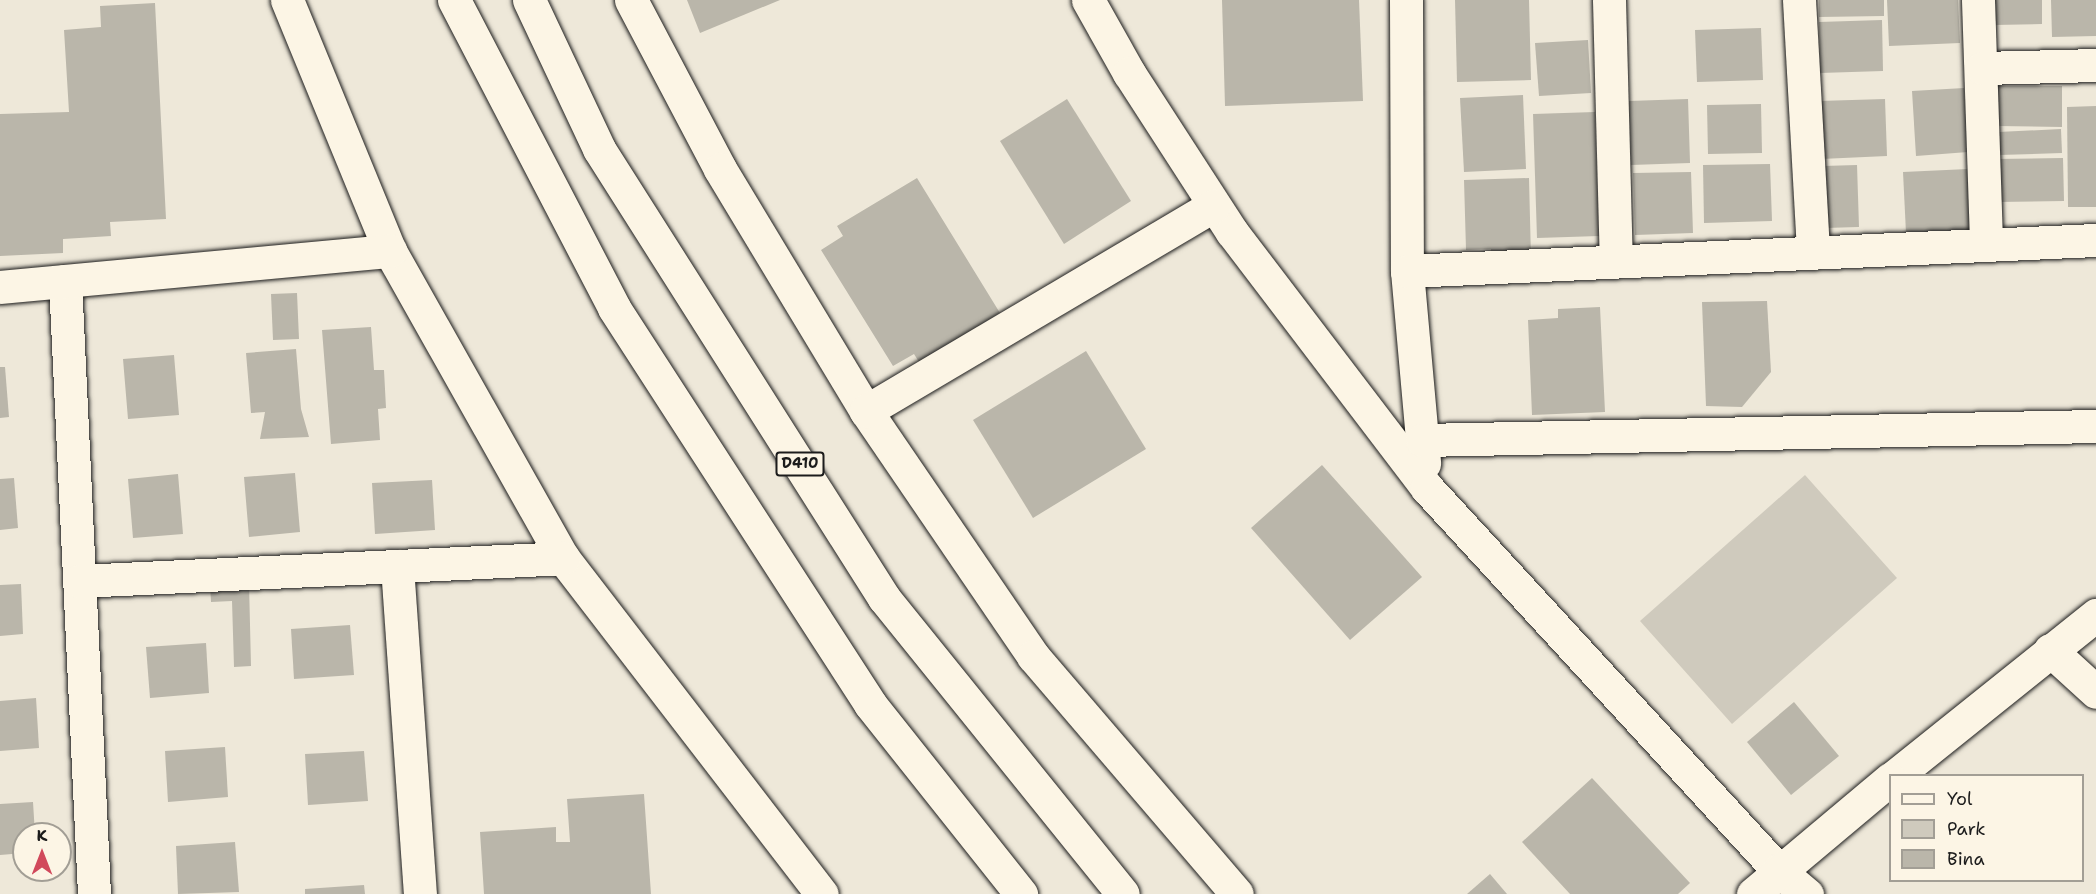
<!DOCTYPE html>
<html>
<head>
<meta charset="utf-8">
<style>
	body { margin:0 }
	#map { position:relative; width:2096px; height:894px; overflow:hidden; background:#eee8d9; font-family:"Shantell Sans",sans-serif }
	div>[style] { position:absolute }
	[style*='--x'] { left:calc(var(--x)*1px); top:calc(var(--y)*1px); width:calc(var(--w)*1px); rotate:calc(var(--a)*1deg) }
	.green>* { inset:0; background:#cfcabd }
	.building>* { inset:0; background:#bab6aa }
	.roads { filter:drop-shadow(0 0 2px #1c1c1c) drop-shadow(0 0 2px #1c1c1c) }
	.minor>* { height:33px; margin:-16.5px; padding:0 16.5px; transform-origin:16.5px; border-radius:16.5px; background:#fcf5e5 }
	.trunk>* { height:33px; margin:-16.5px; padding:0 16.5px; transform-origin:16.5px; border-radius:16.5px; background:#fcf5e5 }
	span { translate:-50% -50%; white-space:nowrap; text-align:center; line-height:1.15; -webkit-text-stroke:4.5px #fcf5e5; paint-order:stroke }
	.shield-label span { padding:2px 4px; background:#fcf5e5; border:2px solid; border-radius:4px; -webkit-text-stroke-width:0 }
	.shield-label { font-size:15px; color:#1c1c1c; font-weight:700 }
	.legend { position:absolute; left:1889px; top:774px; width:195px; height:108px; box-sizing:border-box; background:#fcf5e5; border:2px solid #a29e95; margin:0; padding:8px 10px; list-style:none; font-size:18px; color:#1c1c1c }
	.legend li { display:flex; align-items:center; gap:12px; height:30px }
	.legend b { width:30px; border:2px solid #a29e95 }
	.north { position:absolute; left:12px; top:822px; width:60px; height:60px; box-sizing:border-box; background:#fcf5e5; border:2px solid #a29e95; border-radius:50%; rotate:0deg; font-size:16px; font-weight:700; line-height:24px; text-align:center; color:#1c1c1c }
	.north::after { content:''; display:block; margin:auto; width:21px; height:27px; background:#d1495b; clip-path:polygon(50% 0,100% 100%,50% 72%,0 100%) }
</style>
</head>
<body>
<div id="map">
	<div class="green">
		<i style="clip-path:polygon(1805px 475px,1897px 578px,1732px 724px,1640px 621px)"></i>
	</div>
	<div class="building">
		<i style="clip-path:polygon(687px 0,780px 0,700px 33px)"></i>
		<i style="clip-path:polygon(1222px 0,1359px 0,1363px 101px,1225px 106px)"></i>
		<i style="clip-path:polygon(1455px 0,1529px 0,1531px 80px,1457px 82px)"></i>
		<i style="clip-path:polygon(1819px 0,1884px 0,1884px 16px,1819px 17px)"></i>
		<i style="clip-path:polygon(1887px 0,1958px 0,1960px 43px,1889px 46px)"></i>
		<i style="clip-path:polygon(1994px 0,2042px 0,2042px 24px,1994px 25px)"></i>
		<i style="clip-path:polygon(2051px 0,2096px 0,2096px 36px,2052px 37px)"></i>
		<i style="clip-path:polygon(155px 3px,166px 219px,110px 222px,111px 236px,63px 239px,63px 253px,0 256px,0 114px,69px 112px,64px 30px,101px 27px,100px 6px)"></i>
		<i style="clip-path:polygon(1882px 20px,1883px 71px,1820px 73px,1819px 22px)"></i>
		<i style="clip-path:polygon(1761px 28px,1763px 80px,1697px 82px,1695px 30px)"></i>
		<i style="clip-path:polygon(1588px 40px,1591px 93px,1539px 96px,1535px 43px)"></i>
		<i style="clip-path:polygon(1997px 86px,2062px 86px,2062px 127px,1997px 126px)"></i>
		<i style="clip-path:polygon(1964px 88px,1968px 152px,1916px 156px,1912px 91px)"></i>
		<i style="clip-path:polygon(1523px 95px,1526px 169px,1464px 172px,1460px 98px)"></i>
		<i style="clip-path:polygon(1067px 99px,1131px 201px,1064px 244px,1000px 141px)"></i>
		<i style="clip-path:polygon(1688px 99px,1690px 163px,1631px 165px,1629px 101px)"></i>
		<i style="clip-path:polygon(1885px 99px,1887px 156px,1821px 159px,1819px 101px)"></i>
		<i style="clip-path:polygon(1761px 104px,1762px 153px,1708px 154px,1707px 105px)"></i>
		<i style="clip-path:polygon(2096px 106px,2096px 207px,2068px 207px,2067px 107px)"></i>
		<i style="clip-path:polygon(1595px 112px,1599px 236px,1537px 238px,1533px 114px)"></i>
		<i style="clip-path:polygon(2061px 129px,2062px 153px,1999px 155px,1998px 132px)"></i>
		<i style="clip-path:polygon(2063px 158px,2064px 201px,1996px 202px,1995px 159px)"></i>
		<i style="clip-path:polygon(1770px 164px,1772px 221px,1704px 223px,1703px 165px)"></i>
		<i style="clip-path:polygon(1857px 165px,1859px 227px,1825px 228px,1823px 166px)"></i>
		<i style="clip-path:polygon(1968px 169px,1971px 230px,1906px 233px,1903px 172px)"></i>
		<i style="clip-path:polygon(1691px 172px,1693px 233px,1635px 235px,1633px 173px)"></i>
		<i style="clip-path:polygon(917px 178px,1000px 313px,919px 362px,914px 354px,893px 366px,821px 250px,843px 236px,837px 226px)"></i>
		<i style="clip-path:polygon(1529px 178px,1531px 258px,1491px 259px,1491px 249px,1466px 250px,1464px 180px)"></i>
		<i style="clip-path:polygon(297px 293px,299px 339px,273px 340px,271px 294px)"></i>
		<i style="clip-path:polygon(1767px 301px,1771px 372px,1742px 407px,1706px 406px,1702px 302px)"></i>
		<i style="clip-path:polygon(1600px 307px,1605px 412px,1532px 415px,1528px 320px,1558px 318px,1558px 309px)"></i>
		<i style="clip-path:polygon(371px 327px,374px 370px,384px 370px,386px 408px,378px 409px,380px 440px,331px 444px,322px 330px)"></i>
		<i style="clip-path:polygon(296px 349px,301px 409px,309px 437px,260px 439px,265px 412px,251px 413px,246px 353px)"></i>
		<i style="clip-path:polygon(1086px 351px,1146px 449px,1033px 518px,973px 420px)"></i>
		<i style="clip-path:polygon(174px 355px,179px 415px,128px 419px,123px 359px)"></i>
		<i style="clip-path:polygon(0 367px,5px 367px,9px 417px,0 418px)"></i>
		<i style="clip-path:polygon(1322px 465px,1422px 577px,1350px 640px,1251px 528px)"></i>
		<i style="clip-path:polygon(295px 473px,300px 532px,249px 537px,244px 477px)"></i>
		<i style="clip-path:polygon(178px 474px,183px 534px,133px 538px,128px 479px)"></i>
		<i style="clip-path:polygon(14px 478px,18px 528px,0 530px,0 479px)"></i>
		<i style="clip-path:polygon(432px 480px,435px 530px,375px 534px,372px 483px)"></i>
		<i style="clip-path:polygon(249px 583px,251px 666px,234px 667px,232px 601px,211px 602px,210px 584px)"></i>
		<i style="clip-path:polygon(21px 584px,23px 634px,0 636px,0 585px)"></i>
		<i style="clip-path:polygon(350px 625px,354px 675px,294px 679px,291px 629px)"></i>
		<i style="clip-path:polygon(206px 643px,209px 693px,150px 698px,146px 647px)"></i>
		<i style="clip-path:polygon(36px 698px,39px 748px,0 751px,0 701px)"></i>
		<i style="clip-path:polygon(1794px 702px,1839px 756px,1791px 795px,1747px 742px)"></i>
		<i style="clip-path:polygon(225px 747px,228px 797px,168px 802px,165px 751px)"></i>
		<i style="clip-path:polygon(364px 751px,368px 801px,308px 805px,305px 754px)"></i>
		<i style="clip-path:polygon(1592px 778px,1690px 883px,1678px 894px,1570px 894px,1522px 842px)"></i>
		<i style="clip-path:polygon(644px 794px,651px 894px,484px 894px,480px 832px,556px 827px,556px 842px,570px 842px,567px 799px)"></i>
		<i style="clip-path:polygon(33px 802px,35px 834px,24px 834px,24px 853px,0 855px,0 804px)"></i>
		<i style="clip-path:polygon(235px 842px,239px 892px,178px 894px,176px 846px)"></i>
		<i style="clip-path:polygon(1490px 874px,1507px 894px,1467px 894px)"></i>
		<i style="clip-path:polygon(364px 885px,365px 894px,305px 894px,305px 889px)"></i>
	</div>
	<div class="roads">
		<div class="minor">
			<i style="--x:287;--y:0;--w:271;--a:67.7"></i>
			<i style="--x:390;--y:251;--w:352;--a:60.6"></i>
			<i style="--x:563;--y:558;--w:424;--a:52.4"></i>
			<i style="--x:631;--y:0;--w:191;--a:62.2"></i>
			<i style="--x:720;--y:169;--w:283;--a:58.9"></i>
			<i style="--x:866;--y:411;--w:297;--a:55.7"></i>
			<i style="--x:1033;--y:656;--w:313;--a:49.4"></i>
			<i style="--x:1088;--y:0;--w:84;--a:60.7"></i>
			<i style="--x:1129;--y:73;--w:189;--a:57.1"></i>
			<i style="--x:1232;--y:232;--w:322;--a:52.7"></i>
			<i style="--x:1427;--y:488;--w:519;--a:47.42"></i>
			<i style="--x:1778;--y:870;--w:38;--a:40"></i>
			<i style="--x:1406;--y:0;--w:271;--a:89.8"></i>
			<i style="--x:1407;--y:271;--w:193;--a:84.9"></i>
			<i style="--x:1609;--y:0;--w:260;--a:88.5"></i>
			<i style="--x:1799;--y:0;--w:253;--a:86.8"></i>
			<i style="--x:1978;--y:0;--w:245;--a:88.1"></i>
			<i style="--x:1982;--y:68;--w:114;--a:-1.5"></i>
			<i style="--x:1407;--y:271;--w:690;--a:-2.58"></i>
			<i style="--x:65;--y:281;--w:614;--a:87.29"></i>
			<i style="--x:0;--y:287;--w:392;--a:-5.3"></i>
			<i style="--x:866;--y:411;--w:404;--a:-30.6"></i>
			<i style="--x:1422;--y:440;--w:674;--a:-1.19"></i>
			<i style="--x:397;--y:566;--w:329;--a:86"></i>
			<i style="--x:79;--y:581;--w:485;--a:-2.7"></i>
			<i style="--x:2050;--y:650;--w:62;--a:42.4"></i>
			<i style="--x:1895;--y:776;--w:258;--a:-38.7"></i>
			<i style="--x:1753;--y:894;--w:179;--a:-40"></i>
		</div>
		<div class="trunk">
			<i style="--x:454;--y:0;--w:347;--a:62.5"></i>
			<i style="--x:614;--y:308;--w:472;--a:57.1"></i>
			<i style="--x:870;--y:704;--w:243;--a:51.5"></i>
			<i style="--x:529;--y:0;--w:165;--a:64.8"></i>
			<i style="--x:599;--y:149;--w:532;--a:57.59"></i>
			<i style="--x:884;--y:598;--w:380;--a:51.1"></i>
		</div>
	</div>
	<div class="shield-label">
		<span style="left:800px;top:464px">D410</span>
	</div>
	<ul class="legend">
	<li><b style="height:8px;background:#fcf5e5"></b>Yol</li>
	<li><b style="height:16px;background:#cfcabd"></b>Park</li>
	<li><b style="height:16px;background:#bab6aa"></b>Bina</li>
	</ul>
	<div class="north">K</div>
</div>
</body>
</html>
